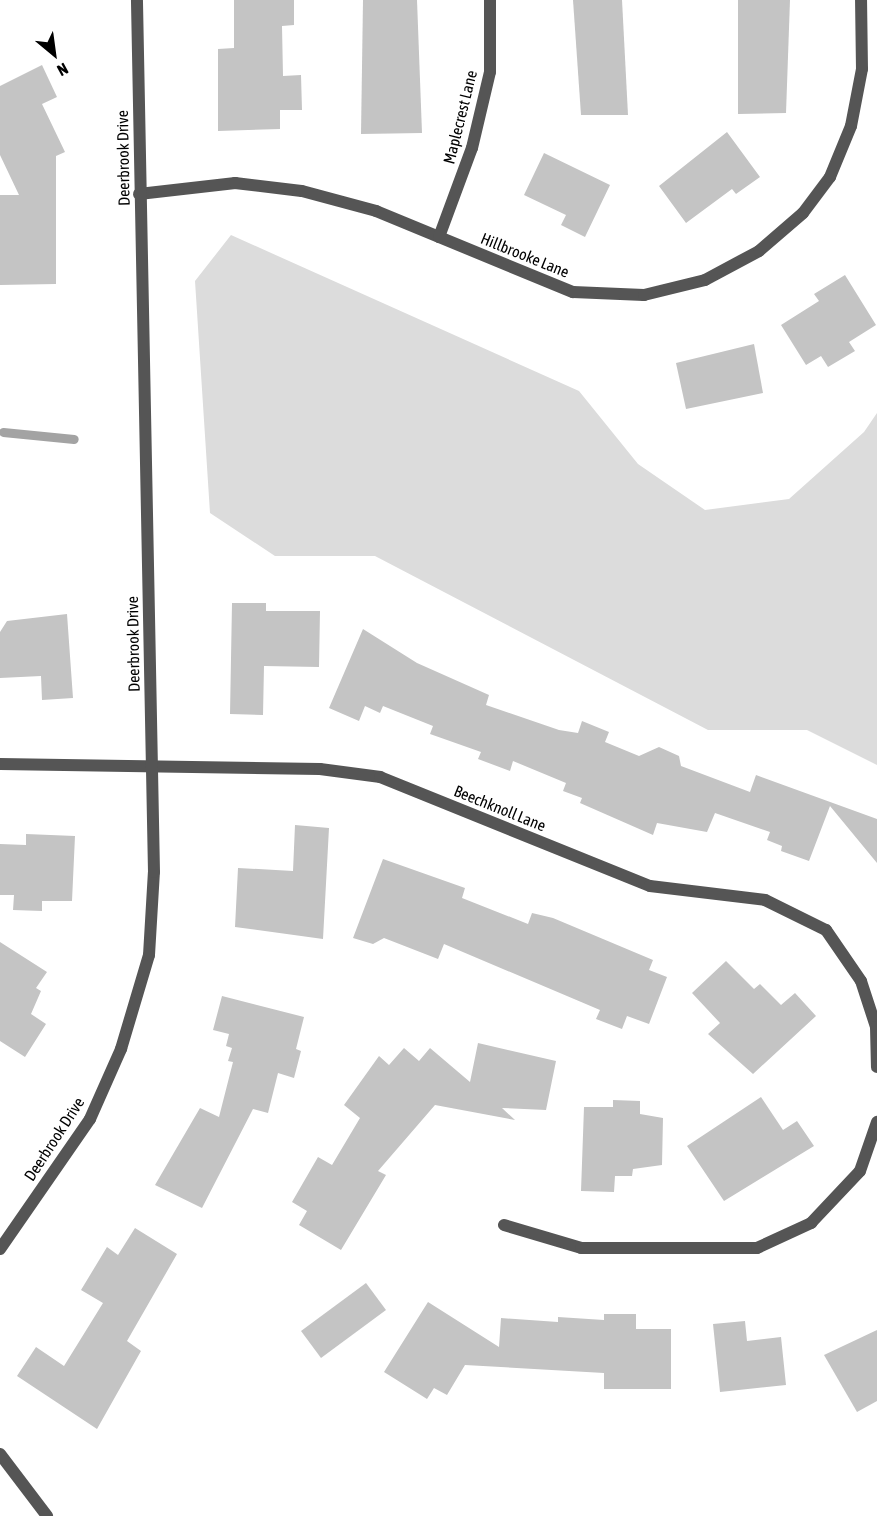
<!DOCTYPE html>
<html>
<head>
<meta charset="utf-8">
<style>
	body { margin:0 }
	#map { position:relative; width:877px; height:1516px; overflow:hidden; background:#fff; font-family:"Asap Condensed",sans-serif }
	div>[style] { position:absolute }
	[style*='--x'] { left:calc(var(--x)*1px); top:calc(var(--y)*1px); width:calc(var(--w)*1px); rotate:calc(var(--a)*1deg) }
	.green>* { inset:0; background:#dcdcdc }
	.stream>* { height:9px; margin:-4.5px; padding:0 4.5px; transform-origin:4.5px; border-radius:4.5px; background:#a3a3a3 }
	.building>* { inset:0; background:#c4c4c4 }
	.minor>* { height:12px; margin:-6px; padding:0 6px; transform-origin:6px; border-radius:6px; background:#555 }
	span { translate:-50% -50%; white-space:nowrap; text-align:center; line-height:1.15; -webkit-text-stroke:5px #fff; paint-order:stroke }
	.street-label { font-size:16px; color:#000 }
	.north { position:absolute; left:24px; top:24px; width:60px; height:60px; -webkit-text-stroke:4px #fff; paint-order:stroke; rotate:151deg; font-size:16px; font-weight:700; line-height:24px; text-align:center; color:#000 }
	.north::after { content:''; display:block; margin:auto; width:21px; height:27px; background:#000; clip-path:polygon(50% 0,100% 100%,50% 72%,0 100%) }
</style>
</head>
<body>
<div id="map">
	<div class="green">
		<i style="clip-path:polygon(231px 235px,579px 391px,638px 464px,705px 510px,789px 499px,864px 432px,877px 413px,877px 765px,807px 730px,708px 730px,375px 556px,275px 556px,210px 513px,195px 281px)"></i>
	</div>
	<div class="stream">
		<i style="--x:3;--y:432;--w:71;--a:5.6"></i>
	</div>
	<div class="building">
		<i style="clip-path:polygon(234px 0,294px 0,294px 25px,282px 26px,283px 76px,301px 75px,302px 110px,280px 110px,280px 129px,218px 131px,218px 49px,234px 48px)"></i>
		<i style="clip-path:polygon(363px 0,417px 0,422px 133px,361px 134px)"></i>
		<i style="clip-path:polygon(573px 0,622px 0,628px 115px,581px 115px)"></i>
		<i style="clip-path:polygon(738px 0,790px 0,786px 113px,738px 114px)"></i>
		<i style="clip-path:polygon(42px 65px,57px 97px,42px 104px,65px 152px,56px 156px,56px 284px,0 285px,0 195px,19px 195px,0 155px,0 86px)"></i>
		<i style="clip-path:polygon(727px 132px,760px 177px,736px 194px,732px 189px,686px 223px,659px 186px)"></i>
		<i style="clip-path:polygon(544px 153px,610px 185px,585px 237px,561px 225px,566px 215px,524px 195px)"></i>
		<i style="clip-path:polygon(845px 275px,876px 325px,849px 342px,855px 351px,828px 367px,821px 356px,806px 365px,781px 325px,819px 301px,814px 294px)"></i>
		<i style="clip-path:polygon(754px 344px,763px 393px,686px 409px,676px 363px)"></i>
		<i style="clip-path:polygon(232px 603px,266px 603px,266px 611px,320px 611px,319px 667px,264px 666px,263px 715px,230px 714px)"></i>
		<i style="clip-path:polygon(67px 614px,73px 698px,42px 700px,41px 676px,0 678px,0 632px,7px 621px)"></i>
		<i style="clip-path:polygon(363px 629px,417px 663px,489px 695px,486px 705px,559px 730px,578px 733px,582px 721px,609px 732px,605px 742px,639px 756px,659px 747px,679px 756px,681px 766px,750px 792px,756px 775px,877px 819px,877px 863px,830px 806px,809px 861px,781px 851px,782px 846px,767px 840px,770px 832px,715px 813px,707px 832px,657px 823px,653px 835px,580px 803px,582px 798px,563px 791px,566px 783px,513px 761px,510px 771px,478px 759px,481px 752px,430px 734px,433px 726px,383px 706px,380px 713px,365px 706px,359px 721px,329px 708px)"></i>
		<i style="clip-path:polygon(295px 825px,329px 828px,323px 939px,235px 927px,238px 868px,293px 871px)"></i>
		<i style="clip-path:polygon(26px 834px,75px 836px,72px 901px,42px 901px,42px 911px,13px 910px,14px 895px,0 895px,0 844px,26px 845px)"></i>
		<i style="clip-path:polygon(383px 859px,465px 888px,462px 898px,528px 924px,532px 913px,553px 918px,653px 960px,649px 970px,667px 977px,649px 1024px,627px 1016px,622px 1029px,596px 1019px,600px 1010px,444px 944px,438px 959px,384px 938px,373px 944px,353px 938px)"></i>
		<i style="clip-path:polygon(0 942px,47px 972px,36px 988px,41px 991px,31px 1014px,46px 1024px,25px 1057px,0 1041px)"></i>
		<i style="clip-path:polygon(726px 961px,754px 989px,760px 984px,781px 1005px,795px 993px,816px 1016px,753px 1074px,708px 1034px,720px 1023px,692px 993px)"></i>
		<i style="clip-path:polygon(222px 996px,304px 1017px,296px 1049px,301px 1051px,294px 1078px,278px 1073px,268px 1113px,253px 1109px,202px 1208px,155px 1185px,200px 1108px,219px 1117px,233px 1062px,228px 1061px,232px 1048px,226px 1046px,229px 1034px,213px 1030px)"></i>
		<i style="clip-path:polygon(478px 1043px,556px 1061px,546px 1110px,502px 1108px,515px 1120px,435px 1105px,378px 1171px,386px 1175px,341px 1250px,299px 1225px,307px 1211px,292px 1202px,318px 1157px,332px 1165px,360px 1118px,344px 1105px,379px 1056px,389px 1065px,404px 1048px,419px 1061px,430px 1048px,470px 1082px)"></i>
		<i style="clip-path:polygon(761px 1097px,783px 1130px,797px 1121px,814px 1146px,724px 1201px,687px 1146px)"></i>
		<i style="clip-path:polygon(613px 1100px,640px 1101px,640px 1114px,663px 1118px,662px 1165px,633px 1169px,632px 1176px,615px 1176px,614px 1192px,581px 1191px,584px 1107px,613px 1107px)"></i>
		<i style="clip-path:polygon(135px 1228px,177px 1254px,127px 1341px,141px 1351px,97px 1429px,17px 1376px,36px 1347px,64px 1366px,103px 1303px,81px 1290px,107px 1247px,118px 1255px)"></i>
		<i style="clip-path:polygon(366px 1283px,386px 1310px,321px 1358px,301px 1331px)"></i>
		<i style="clip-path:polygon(428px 1302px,499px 1347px,501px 1318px,558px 1322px,558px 1317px,604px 1320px,604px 1314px,636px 1314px,636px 1329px,671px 1329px,671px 1389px,604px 1389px,604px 1373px,465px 1365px,447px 1395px,434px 1388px,427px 1399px,384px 1372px)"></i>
		<i style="clip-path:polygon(745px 1321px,747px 1341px,781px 1337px,786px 1385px,720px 1392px,713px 1324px)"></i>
		<i style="clip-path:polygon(877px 1330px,877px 1401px,857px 1412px,824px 1355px)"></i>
	</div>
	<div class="minor">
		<i style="--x:139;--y:194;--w:97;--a:-6.5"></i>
		<i style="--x:235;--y:183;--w:67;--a:6.8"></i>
		<i style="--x:302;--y:191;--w:77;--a:15.1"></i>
		<i style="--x:376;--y:211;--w:213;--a:22.4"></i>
		<i style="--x:573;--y:292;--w:71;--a:2.4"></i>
		<i style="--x:644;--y:295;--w:63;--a:-13.8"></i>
		<i style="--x:705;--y:280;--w:61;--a:-28.2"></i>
		<i style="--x:759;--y:251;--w:58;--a:-40.8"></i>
		<i style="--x:803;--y:213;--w:45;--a:-53.1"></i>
		<i style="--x:830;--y:177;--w:55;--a:-67.6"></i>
		<i style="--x:851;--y:126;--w:58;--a:-79.1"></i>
		<i style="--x:862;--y:69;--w:69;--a:-90.8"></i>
		<i style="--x:439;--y:237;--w:95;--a:-69.7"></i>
		<i style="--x:472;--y:148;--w:78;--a:-76.7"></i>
		<i style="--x:490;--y:72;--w:72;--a:-90"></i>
		<i style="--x:0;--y:764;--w:320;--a:0.9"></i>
		<i style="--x:320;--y:769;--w:61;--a:7.6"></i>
		<i style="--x:380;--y:777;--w:291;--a:22"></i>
		<i style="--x:650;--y:886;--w:116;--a:6.9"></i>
		<i style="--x:765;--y:900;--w:68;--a:26.2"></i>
		<i style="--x:826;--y:930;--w:62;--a:55.5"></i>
		<i style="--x:861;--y:981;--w:48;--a:71.9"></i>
		<i style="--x:876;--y:1027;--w:40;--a:88.6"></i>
		<i style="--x:504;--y:1225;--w:80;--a:16.6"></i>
		<i style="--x:581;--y:1248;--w:176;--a:0"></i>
		<i style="--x:757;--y:1248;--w:60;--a:-24.8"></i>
		<i style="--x:811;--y:1223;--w:71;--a:-46.7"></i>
		<i style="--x:860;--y:1171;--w:52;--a:-70.9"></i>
		<i style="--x:0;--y:1249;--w:158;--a:-55.3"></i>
		<i style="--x:90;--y:1119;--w:77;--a:-66.1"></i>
		<i style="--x:121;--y:1049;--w:98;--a:-73.4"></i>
		<i style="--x:149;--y:955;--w:83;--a:-86.6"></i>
		<i style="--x:154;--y:872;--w:872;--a:-91.12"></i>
		<i style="--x:0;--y:1454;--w:78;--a:52.8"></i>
	</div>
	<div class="street-label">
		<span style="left:460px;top:117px;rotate:-76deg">Maplecrest Lane</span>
		<span style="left:123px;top:158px;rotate:-91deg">Deerbrook Drive</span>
		<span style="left:525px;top:255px;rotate:22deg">Hillbrooke Lane</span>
		<span style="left:133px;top:644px;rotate:-91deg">Deerbrook Drive</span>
		<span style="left:500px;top:808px;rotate:22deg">Beechknoll Lane</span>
		<span style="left:54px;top:1139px;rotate:-57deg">Deerbrook Drive</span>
	</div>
	<div class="north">N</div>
</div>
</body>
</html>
